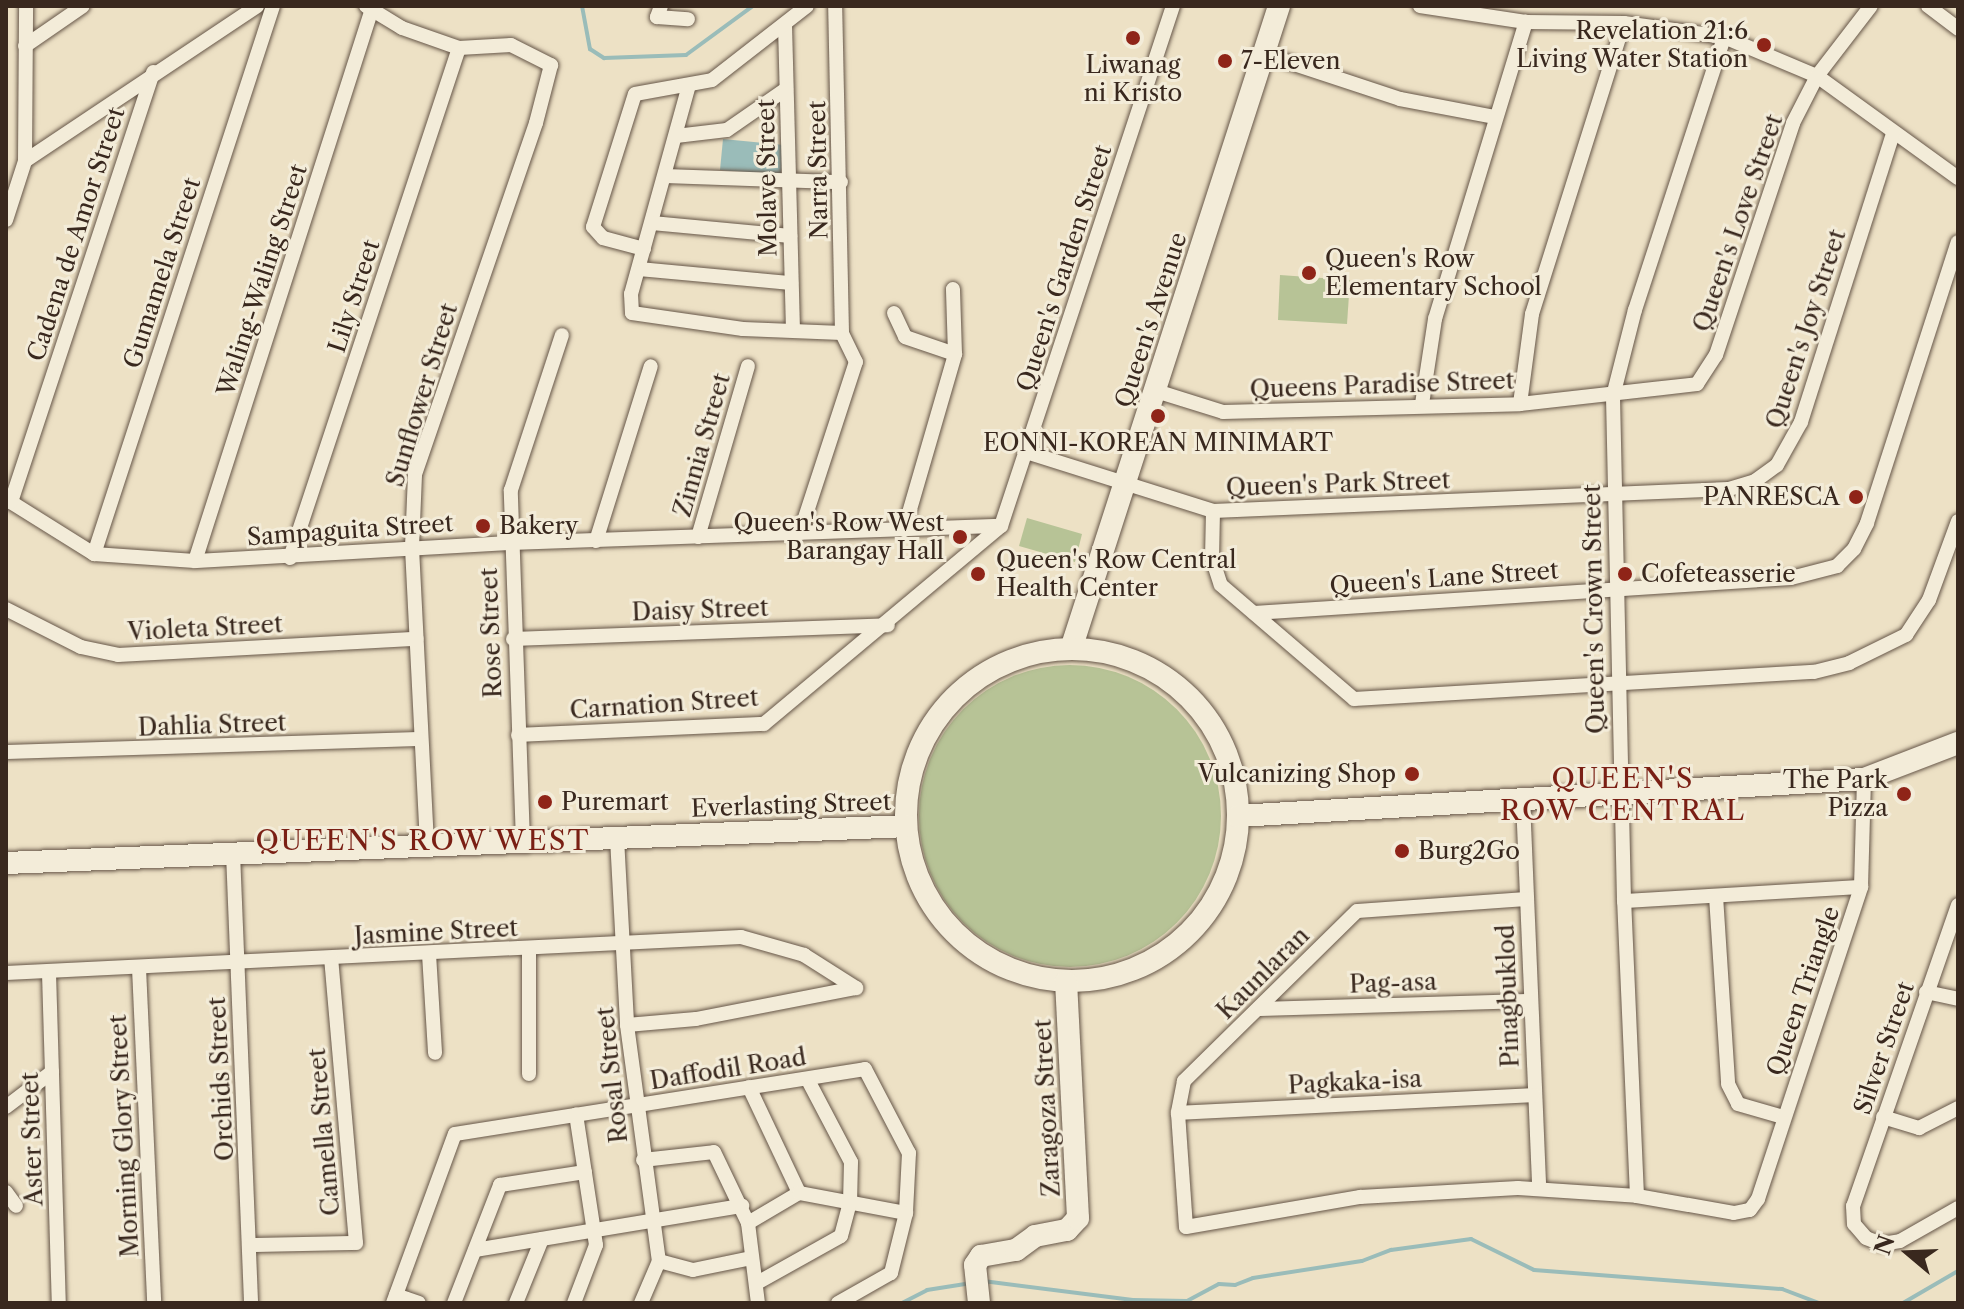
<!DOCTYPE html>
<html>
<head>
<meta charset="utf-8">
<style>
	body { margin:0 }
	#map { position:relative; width:1964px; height:1309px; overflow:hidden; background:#ede1c5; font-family:"Libre Caslon Text",serif }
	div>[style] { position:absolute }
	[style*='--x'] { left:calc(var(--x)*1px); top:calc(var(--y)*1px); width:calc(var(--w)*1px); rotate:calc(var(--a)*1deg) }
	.green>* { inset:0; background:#b7c396 }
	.round { border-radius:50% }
	.water>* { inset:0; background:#9abcb9 }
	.stream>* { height:4px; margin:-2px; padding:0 2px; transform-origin:2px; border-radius:2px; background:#9abcb9 }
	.roads { filter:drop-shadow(0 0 2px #665648) drop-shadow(0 0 2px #665648) }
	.street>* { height:14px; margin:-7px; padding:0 7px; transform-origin:7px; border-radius:7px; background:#f3ecd9 }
	.secondary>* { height:22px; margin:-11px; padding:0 11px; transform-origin:11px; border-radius:11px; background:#f3ecd9 }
	.secondary>.ring { margin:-11px; padding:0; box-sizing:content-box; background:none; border:22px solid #f3ecd9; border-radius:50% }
	.dots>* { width:22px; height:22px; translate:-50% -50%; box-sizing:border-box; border:4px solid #f3ecd9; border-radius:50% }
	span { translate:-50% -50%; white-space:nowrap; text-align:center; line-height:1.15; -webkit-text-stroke:6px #f3ecd9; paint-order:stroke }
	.poi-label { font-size:24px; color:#39281e }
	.right { translate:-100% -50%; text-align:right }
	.left { translate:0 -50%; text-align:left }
	.street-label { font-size:24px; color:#39281e }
	.quarter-label { font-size:28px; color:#7a1f14; letter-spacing:2px }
	.frame { position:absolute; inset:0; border:8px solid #39281e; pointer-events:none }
	.north { position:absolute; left:1868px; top:1213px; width:80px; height:80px; -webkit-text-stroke:6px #f3ecd9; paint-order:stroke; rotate:289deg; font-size:22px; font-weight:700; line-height:32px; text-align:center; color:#39281e }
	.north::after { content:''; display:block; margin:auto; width:28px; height:36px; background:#39281e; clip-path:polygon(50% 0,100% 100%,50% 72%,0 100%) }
</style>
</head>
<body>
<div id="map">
	<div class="green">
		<i style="clip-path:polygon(1280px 275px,1350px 280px,1347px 324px,1278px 320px)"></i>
		<i style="clip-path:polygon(1027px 518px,1082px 534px,1075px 562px,1019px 546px)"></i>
		<i class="round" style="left:919px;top:665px;width:302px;height:302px"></i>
	</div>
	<div class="water">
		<i style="clip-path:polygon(723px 139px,784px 145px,781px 176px,720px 170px)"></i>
	</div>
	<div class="stream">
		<i style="--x:582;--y:6;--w:44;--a:79.5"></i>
		<i style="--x:590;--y:49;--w:17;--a:33"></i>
		<i style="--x:604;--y:58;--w:82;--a:-2.1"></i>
		<i style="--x:686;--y:55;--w:83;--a:-36.2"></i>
		<i style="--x:983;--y:1281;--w:151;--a:7.2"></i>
		<i style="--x:1133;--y:1300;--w:54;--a:1.1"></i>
		<i style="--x:1187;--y:1301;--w:36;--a:-28"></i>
		<i style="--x:1219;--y:1284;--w:16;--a:4"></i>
		<i style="--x:1235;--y:1285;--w:19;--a:-21"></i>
		<i style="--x:1253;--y:1278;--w:110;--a:-8.9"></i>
		<i style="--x:1362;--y:1261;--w:31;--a:-21"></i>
		<i style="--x:1391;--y:1250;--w:81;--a:-7.8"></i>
		<i style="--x:1471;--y:1239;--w:70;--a:26.2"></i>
		<i style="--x:1534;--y:1270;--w:249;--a:4.4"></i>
		<i style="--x:1782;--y:1289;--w:39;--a:21"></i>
		<i style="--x:902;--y:1303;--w:28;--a:-27"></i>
		<i style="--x:927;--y:1290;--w:45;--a:-9"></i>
		<i style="--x:1903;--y:1303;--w:64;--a:-30.2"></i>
	</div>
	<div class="roads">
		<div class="street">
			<i style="--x:366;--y:6;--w:42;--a:31.4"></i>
			<i style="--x:402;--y:28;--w:60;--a:19.3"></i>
			<i style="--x:459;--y:48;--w:52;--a:-3.3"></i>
			<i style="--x:511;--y:45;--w:45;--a:26.6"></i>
			<i style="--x:551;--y:65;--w:60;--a:104.5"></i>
			<i style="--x:536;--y:123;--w:372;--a:109"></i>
			<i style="--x:415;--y:475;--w:73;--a:92.4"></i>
			<i style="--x:412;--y:548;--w:298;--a:87.1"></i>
			<i style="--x:661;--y:6;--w:12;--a:110"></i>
			<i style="--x:657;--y:17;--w:31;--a:4"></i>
			<i style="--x:1420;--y:6;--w:107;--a:8.6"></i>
			<i style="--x:1526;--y:22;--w:98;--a:0.6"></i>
			<i style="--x:1624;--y:23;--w:101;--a:8"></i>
			<i style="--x:1724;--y:37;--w:101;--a:22.8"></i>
			<i style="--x:1817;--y:76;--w:174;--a:35.9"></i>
			<i style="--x:1928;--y:6;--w:38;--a:37"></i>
			<i style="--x:785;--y:25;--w:305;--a:88.5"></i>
			<i style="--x:25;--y:46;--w:70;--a:-34.6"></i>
			<i style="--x:1264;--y:54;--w:143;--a:18.3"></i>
			<i style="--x:1400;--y:99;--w:97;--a:10.7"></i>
			<i style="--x:689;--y:85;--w:217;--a:105.5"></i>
			<i style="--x:631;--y:294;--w:19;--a:87"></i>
			<i style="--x:632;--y:313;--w:112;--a:8.2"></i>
			<i style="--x:743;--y:329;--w:99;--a:2.3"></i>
			<i style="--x:676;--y:136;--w:51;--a:-6.7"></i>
			<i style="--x:727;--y:130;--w:72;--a:-34.8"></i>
			<i style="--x:25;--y:161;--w:279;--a:-33.7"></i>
			<i style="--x:665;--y:176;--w:176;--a:2"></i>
			<i style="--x:6;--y:220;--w:62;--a:-72.1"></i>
			<i style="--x:25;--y:161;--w:155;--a:-89.6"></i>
			<i style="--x:652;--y:223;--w:139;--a:5.4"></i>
			<i style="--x:644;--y:249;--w:42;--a:-165"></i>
			<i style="--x:603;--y:238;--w:15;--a:-132"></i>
			<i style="--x:593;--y:227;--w:139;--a:-72.5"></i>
			<i style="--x:635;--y:94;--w:78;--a:-10.3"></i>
			<i style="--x:712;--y:80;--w:120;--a:-37.9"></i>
			<i style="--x:639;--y:269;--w:153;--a:5.3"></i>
			<i style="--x:894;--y:313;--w:26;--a:65"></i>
			<i style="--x:905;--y:337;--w:53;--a:18.8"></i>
			<i style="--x:1156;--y:391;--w:70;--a:17.4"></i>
			<i style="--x:1223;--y:412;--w:297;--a:-1.5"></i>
			<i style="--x:1520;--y:404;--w:178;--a:-6.4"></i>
			<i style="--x:1697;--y:384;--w:35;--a:-57"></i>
			<i style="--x:1716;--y:355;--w:244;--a:-71.6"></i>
			<i style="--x:1793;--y:123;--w:53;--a:-62.9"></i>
			<i style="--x:1817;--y:76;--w:88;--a:-52.4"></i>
			<i style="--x:1422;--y:404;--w:86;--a:-81.3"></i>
			<i style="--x:1435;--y:319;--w:311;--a:-73"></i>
			<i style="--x:1520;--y:404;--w:91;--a:-82.4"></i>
			<i style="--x:1532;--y:314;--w:305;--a:-72.5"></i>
			<i style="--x:1026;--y:452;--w:196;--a:17.5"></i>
			<i style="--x:1213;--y:511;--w:516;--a:-2.44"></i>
			<i style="--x:1729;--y:489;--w:27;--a:-17"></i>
			<i style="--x:1755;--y:481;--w:27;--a:-36"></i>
			<i style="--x:1777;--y:465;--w:49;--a:-60.8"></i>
			<i style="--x:1801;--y:422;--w:303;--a:-72.3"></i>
			<i style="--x:6;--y:499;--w:104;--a:32"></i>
			<i style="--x:94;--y:554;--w:101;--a:4"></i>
			<i style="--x:195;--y:561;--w:316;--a:-3.3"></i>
			<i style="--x:510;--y:543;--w:491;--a:-2"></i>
			<i style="--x:11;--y:502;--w:453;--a:-71.7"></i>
			<i style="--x:1213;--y:511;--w:47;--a:91.2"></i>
			<i style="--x:1212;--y:558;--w:28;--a:72"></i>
			<i style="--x:1221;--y:585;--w:175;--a:40.6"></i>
			<i style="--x:1354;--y:699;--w:461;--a:-3.4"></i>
			<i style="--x:1814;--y:672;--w:36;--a:-14"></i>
			<i style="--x:1849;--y:663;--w:64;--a:-26.2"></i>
			<i style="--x:1906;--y:635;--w:42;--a:-56.7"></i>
			<i style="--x:1929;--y:600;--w:84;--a:-69.8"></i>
			<i style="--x:904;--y:530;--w:183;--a:-73.8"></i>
			<i style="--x:955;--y:354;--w:65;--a:-91.8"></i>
			<i style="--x:800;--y:533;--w:180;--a:-71.9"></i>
			<i style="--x:856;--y:362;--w:32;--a:-116"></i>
			<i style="--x:842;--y:333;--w:327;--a:-91.2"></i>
			<i style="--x:698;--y:537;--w:178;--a:-73.7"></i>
			<i style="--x:596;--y:541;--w:183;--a:-72.6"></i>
			<i style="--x:94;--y:554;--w:576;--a:-71.91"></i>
			<i style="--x:290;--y:558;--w:537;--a:-71.67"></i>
			<i style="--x:195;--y:561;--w:577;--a:-72.23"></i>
			<i style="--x:6;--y:609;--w:84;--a:26.9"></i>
			<i style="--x:81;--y:647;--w:38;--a:12"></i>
			<i style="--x:118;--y:655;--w:299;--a:-3.1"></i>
			<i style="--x:1254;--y:613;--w:538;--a:-3.73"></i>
			<i style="--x:1791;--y:578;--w:48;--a:-14.6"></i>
			<i style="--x:1837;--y:566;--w:24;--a:-45"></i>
			<i style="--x:1854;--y:549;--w:29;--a:-63"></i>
			<i style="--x:1867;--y:523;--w:295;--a:-72.1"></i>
			<i style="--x:513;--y:639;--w:375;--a:-2.1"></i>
			<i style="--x:518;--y:735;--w:246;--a:-2.6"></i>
			<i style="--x:764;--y:724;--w:309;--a:-39.9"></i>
			<i style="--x:1001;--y:526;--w:548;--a:-71.7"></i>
			<i style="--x:6;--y:752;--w:413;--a:-1.8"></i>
			<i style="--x:1523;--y:801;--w:388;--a:87.6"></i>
			<i style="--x:617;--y:838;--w:187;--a:86.9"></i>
			<i style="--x:627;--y:1025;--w:238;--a:82.3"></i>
			<i style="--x:659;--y:1261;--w:46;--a:113.2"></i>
			<i style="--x:523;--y:842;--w:352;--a:-92"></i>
			<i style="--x:511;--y:490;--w:163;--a:-71.8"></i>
			<i style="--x:233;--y:853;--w:450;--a:87.7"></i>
			<i style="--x:1716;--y:896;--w:188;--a:86.3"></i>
			<i style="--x:1728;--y:1084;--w:22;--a:63"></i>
			<i style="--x:1738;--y:1104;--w:47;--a:16.1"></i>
			<i style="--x:1526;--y:899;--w:169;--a:175.9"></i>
			<i style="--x:1357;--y:911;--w:243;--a:135.5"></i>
			<i style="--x:1184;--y:1081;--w:33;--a:101"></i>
			<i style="--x:1178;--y:1113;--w:114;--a:86"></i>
			<i style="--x:1186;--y:1227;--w:177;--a:-9.8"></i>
			<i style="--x:1360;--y:1197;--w:158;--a:-3.3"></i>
			<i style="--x:1518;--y:1188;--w:119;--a:3.8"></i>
			<i style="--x:1637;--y:1196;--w:98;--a:9.9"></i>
			<i style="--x:1734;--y:1213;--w:16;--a:-11"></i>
			<i style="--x:1750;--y:1210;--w:14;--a:-54"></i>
			<i style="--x:1758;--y:1199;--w:329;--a:-71.7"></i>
			<i style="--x:1861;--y:887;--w:108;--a:-88.4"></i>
			<i style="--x:1624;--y:901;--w:237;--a:-3.4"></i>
			<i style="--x:1958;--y:905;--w:319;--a:109.2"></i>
			<i style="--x:1853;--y:1206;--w:18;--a:87"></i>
			<i style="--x:1854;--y:1224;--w:18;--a:49"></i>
			<i style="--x:1866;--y:1238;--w:17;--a:21"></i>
			<i style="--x:1882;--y:1244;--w:18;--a:-9"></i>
			<i style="--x:1900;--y:1241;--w:67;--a:-29.6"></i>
			<i style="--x:529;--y:949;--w:125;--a:90"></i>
			<i style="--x:429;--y:954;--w:99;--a:86.5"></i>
			<i style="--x:139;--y:968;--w:335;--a:87.4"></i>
			<i style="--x:6;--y:973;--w:736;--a:-2.8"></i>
			<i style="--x:741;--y:937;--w:66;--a:15.9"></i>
			<i style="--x:804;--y:955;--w:62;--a:32.4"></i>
			<i style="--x:49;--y:973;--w:330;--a:88.3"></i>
			<i style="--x:1926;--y:992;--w:33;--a:12"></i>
			<i style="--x:1259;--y:1009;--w:269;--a:-1.7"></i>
			<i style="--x:627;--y:1025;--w:69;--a:-5"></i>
			<i style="--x:696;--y:1019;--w:163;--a:-11"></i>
			<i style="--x:749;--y:1087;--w:117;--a:64.7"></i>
			<i style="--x:6;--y:1107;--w:58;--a:-37.3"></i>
			<i style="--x:1178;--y:1113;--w:356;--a:-2.9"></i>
			<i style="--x:1883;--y:1117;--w:38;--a:17"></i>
			<i style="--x:1919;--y:1128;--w:44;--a:-27.1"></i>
			<i style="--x:643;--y:1160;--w:71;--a:-6.4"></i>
			<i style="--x:714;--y:1152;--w:79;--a:64.4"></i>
			<i style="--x:748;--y:1223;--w:81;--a:82.9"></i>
			<i style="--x:6;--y:1192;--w:17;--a:54"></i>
			<i style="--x:1637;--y:1196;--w:295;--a:-92.5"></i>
			<i style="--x:1624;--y:901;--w:505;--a:-91.25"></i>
			<i style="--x:1613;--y:396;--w:89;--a:-75.7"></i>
			<i style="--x:1635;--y:310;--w:287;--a:-71.9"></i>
			<i style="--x:748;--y:1223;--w:59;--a:-30.5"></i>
			<i style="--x:799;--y:1193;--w:109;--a:10.6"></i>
			<i style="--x:250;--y:1245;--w:106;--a:-1.1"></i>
			<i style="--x:356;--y:1243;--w:285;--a:-95"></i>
			<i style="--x:475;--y:1250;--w:271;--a:-9.4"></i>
			<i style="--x:659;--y:1261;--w:35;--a:15"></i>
			<i style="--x:693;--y:1270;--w:59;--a:-11.7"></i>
			<i style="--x:757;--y:1283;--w:96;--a:-29.2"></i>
			<i style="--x:841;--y:1236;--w:34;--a:-75"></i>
			<i style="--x:850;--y:1203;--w:41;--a:-88.6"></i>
			<i style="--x:851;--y:1162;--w:93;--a:-117.7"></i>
			<i style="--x:396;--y:1295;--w:24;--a:19"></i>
			<i style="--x:393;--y:1303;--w:180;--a:-69.9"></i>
			<i style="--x:455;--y:1134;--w:415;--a:-9"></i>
			<i style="--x:865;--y:1069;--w:95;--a:62.4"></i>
			<i style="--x:909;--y:1153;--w:60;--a:92.9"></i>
			<i style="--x:906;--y:1213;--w:62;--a:104"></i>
			<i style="--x:891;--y:1273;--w:61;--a:150.5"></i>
			<i style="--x:454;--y:1303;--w:127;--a:-68.7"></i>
			<i style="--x:500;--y:1185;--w:86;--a:-8.7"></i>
			<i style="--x:516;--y:1303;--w:69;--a:-67.9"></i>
			<i style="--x:574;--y:1303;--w:62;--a:-69.2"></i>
			<i style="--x:596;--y:1245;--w:132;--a:-98.7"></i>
		</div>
		<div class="secondary">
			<i style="--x:1071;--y:649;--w:676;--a:-72.07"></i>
			<i class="ring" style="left:906px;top:649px;width:310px;height:310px"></i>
			<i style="--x:1238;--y:816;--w:627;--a:-3.38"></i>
			<i style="--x:1864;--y:779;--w:101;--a:-21"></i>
			<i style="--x:6;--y:863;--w:901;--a:-2.35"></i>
			<i style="--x:979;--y:1303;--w:38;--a:-96"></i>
			<i style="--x:975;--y:1265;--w:11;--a:-56"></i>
			<i style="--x:981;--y:1256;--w:36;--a:-10"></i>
			<i style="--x:1016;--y:1250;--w:24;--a:-36"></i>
			<i style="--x:1035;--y:1236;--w:33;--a:-11"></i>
			<i style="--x:1067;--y:1230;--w:16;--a:-47"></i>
			<i style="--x:1078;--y:1218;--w:236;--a:-92.9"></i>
		</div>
	</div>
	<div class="dots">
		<i style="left:1133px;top:38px;background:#8f2418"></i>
		<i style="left:1764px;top:45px;background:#8f2418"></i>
		<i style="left:1225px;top:61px;background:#8f2418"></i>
		<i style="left:1309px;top:273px;background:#8f2418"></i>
		<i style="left:1158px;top:416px;background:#8f2418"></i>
		<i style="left:1856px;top:497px;background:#8f2418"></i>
		<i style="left:483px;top:526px;background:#8f2418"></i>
		<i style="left:960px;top:537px;background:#8f2418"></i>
		<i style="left:978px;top:574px;background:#8f2418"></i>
		<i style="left:1625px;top:574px;background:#8f2418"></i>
		<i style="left:1412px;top:774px;background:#8f2418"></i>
		<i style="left:1904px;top:794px;background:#8f2418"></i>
		<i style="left:545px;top:802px;background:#8f2418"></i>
		<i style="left:1402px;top:851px;background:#8f2418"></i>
	</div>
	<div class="poi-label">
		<span class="right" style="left:1748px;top:45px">Revelation 21:6<br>Living Water Station</span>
		<span class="left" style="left:1241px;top:61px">7-Eleven</span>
		<span style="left:1133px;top:79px">Liwanag<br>ni Kristo</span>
		<span class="left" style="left:1325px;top:273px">Queen's Row<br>Elementary School</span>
		<span style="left:1158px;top:443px">EONNI-KOREAN MINIMART</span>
		<span class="right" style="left:1840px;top:497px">PANRESCA</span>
		<span class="right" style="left:944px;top:537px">Queen's Row West<br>Barangay Hall</span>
		<span class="left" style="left:499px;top:526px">Bakery</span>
		<span class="left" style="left:996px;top:574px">Queen's Row Central<br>Health Center</span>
		<span class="left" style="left:1641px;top:574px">Cofeteasserie</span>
		<span class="right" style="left:1396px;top:774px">Vulcanizing Shop</span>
		<span class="right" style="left:1888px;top:794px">The Park<br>Pizza</span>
		<span class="left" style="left:561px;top:802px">Puremart</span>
		<span class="left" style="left:1418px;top:851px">Burg2Go</span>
	</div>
	<div class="street-label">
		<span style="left:818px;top:170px;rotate:-91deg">Narra Street</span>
		<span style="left:767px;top:178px;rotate:-91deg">Molave Street</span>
		<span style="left:1738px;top:223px;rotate:-71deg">Queen's Love Street</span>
		<span style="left:76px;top:234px;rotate:-72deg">Cadena de Amor Street</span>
		<span style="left:1064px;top:268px;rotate:-72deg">Queen's Garden Street</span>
		<span style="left:162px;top:273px;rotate:-72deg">Gumamela Street</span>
		<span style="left:262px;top:280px;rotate:-72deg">Waling-Waling Street</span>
		<span style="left:354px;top:296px;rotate:-72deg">Lily Street</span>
		<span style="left:1151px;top:320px;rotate:-72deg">Queen's Avenue</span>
		<span style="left:1806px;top:329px;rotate:-72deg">Queen's Joy Street</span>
		<span style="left:1382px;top:385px;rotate:-2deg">Queens Paradise Street</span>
		<span style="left:422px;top:395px;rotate:-73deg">Sunflower Street</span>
		<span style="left:702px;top:445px;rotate:-74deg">Zinnia Street</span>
		<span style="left:1338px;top:484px;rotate:-2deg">Queen's Park Street</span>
		<span style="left:350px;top:530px;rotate:-4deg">Sampaguita Street</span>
		<span style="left:1444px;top:578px;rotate:-4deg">Queen's Lane Street</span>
		<span style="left:1594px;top:609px;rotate:-91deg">Queen's Crown Street</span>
		<span style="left:700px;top:610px;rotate:-2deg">Daisy Street</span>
		<span style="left:205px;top:628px;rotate:-3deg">Violeta Street</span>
		<span style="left:491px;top:633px;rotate:-92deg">Rose Street</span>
		<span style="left:664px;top:704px;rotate:-4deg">Carnation Street</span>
		<span style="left:212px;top:725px;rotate:-2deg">Dahlia Street</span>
		<span style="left:791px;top:805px;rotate:-2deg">Everlasting Street</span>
		<span style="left:436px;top:932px;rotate:-3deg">Jasmine Street</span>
		<span style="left:1263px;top:973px;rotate:-45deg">Kaunlaran</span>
		<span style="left:1393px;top:983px;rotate:-2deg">Pag-asa</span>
		<span style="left:1803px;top:991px;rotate:-71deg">Queen Triangle</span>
		<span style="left:1508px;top:996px;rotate:-92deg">Pinagbuklod</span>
		<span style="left:1884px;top:1048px;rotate:-71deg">Silver Street</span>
		<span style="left:728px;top:1069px;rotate:-9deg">Daffodil Road</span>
		<span style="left:612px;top:1075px;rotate:-96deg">Rosal Street</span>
		<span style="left:221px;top:1079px;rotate:-93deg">Orchids Street</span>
		<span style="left:1355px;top:1082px;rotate:-3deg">Pagkaka-isa</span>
		<span style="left:1047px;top:1108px;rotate:-93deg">Zaragoza Street</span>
		<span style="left:324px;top:1132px;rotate:-95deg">Camella Street</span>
		<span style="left:124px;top:1136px;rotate:-93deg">Morning Glory Street</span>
		<span style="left:32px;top:1139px;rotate:-92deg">Aster Street</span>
	</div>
	<div class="quarter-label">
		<span style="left:1623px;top:794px">QUEEN'S<br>ROW CENTRAL</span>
		<span style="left:423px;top:840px">QUEEN'S ROW WEST</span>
	</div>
	<div class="frame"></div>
	<div class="north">N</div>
</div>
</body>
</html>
